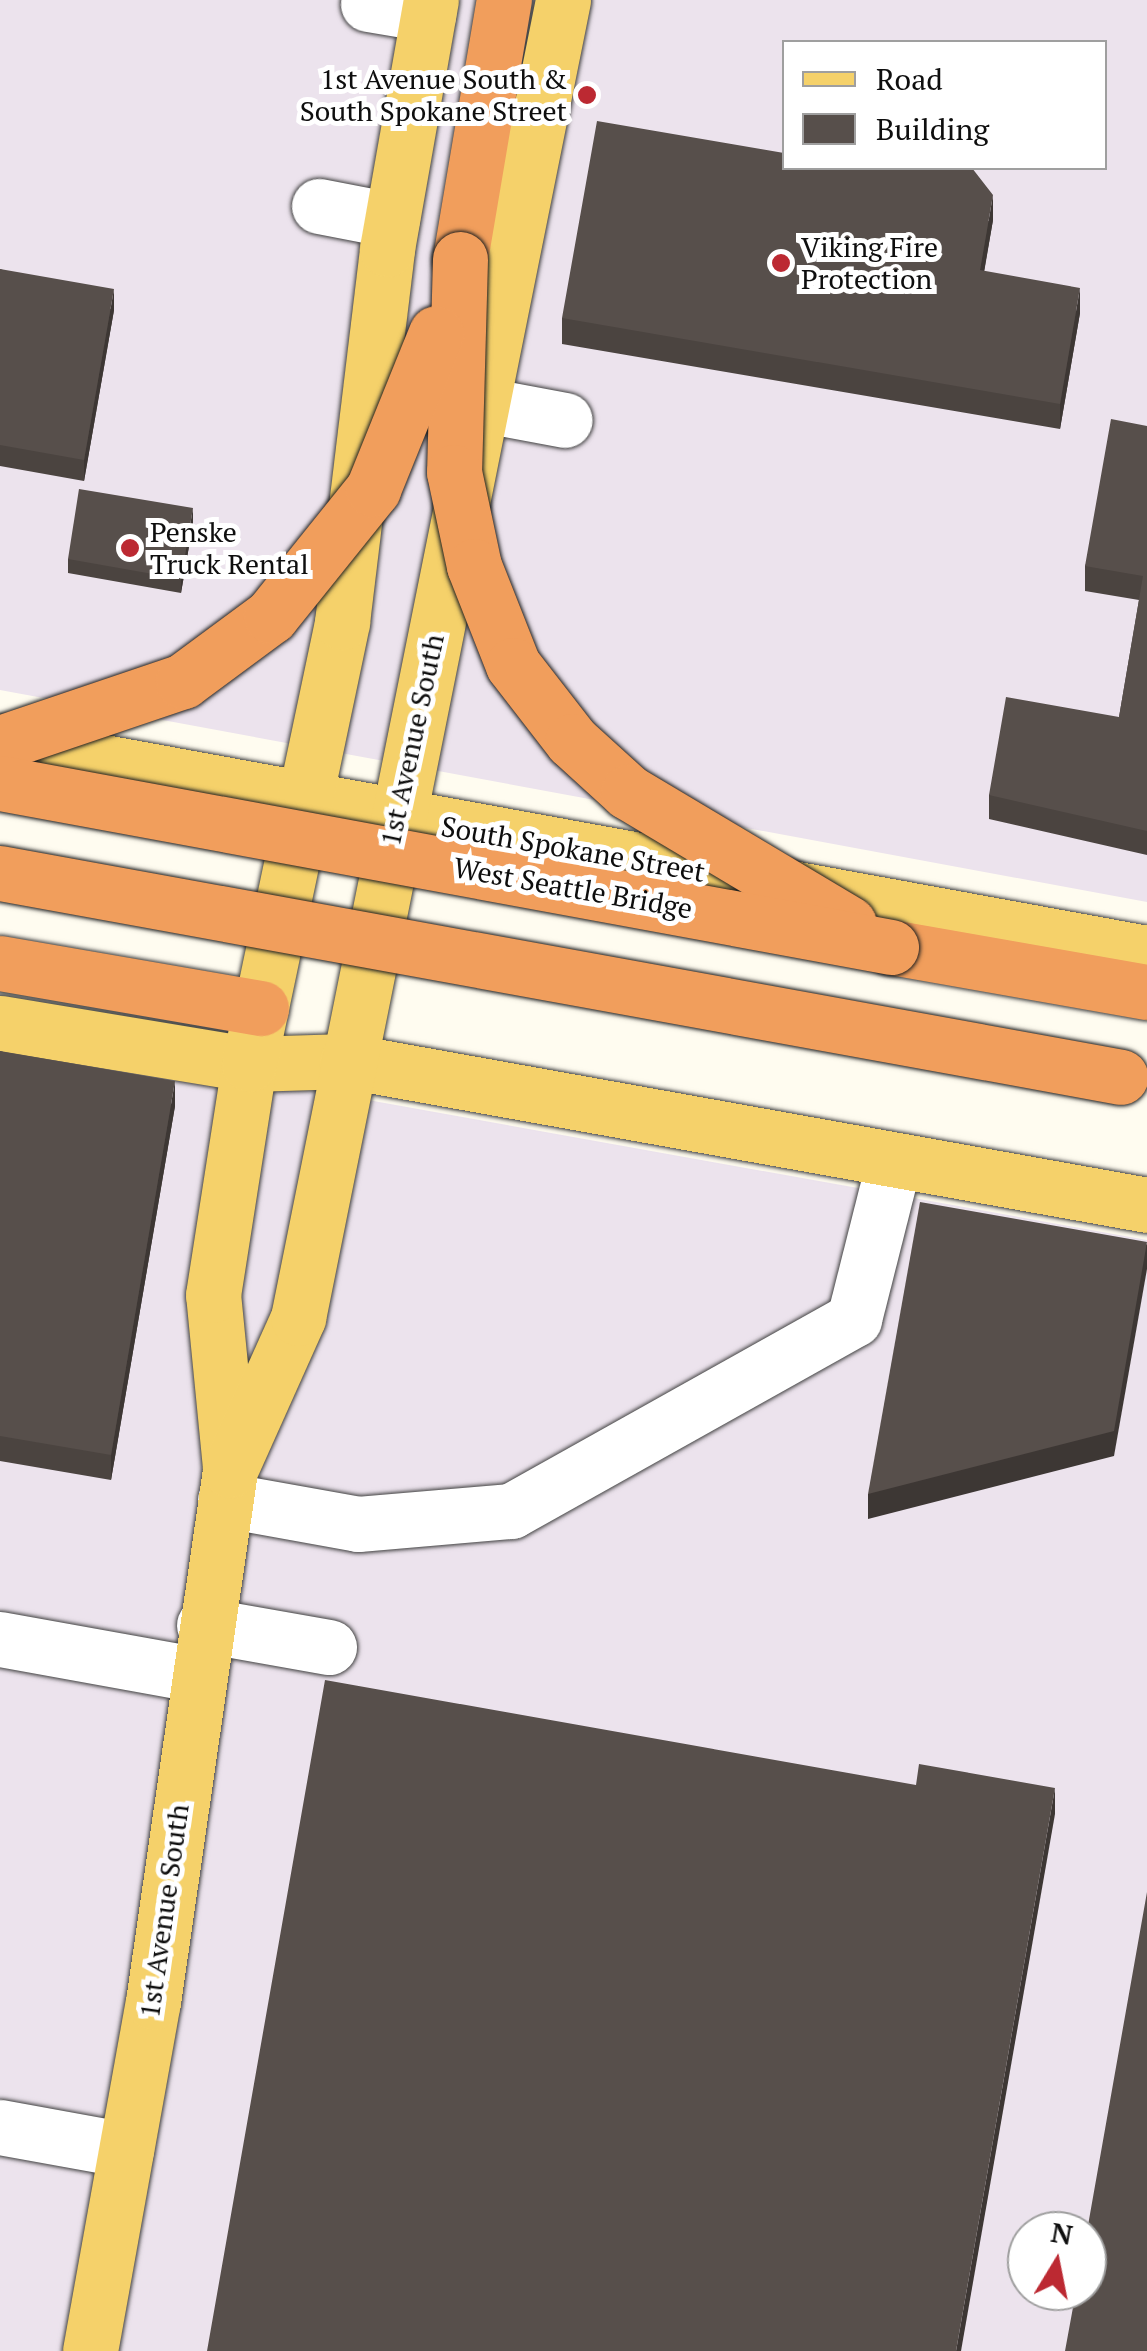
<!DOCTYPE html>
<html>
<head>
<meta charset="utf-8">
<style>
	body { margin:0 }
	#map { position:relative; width:1147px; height:2351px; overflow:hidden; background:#fffcf0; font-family:"PT Serif",serif }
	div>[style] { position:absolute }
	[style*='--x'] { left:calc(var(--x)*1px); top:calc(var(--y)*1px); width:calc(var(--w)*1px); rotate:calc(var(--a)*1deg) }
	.industrial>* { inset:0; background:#ece3ed }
	.roads { filter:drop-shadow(0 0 2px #414141) drop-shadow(0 0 2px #414141) }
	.minor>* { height:55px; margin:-27.5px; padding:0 27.5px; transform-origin:27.5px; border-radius:27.5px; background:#fff }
	.major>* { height:55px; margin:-27.5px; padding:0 27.5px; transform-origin:27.5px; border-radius:27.5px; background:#f5d16a }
	.highway>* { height:55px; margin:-27.5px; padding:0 27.5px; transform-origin:27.5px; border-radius:27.5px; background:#f19e5c }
	.bridges { filter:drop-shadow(0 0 2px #1f1f1f) drop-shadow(0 0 2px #1f1f1f) }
	.highway-bridge>* { height:55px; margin:-27.5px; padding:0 27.5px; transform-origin:27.5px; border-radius:27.5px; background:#f19e5c }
	.wall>* { inset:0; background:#4b4440 }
	.shaded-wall>* { inset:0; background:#3d3734 }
	.building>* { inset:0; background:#574f4b }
	.dots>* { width:28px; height:28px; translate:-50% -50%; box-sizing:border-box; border:5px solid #fff; border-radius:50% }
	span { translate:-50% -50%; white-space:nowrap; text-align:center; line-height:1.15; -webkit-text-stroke:10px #fff; paint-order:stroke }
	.poi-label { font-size:28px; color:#0e0e0e }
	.right { translate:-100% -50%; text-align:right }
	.left { translate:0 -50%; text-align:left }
	.street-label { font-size:28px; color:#0e0e0e }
	.legend { position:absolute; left:782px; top:40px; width:325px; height:130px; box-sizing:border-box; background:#fff; border:2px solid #9f9f9f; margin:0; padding:12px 18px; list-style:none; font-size:30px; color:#0e0e0e }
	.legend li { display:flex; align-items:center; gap:20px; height:50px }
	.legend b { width:50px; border:2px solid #9f9f9f }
	.north { position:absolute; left:1007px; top:2211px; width:100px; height:100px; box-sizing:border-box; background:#fff; border:2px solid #9f9f9f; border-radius:50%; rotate:10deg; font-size:28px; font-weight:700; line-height:40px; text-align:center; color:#0e0e0e }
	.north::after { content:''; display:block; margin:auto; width:35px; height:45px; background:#bc2932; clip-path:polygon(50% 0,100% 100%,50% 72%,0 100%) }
</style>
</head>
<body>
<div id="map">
	<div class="industrial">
		<i style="clip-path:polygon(evenodd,0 0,1147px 0,1147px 902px,0 690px,0 0,784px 42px,1104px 42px,1104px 168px,784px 168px,784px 42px)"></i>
		<i style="clip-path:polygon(evenodd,0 1034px,1147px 1240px,1147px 2351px,0 2351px,0 1034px,1027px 2231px,1087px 2231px,1087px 2291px,1027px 2291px,1027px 2231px)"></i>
	</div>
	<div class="roads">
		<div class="minor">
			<i style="--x:368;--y:4;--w:61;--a:9.5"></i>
			<i style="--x:319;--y:206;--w:74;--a:10.9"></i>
			<i style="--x:485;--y:405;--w:81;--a:10.6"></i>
			<i style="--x:225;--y:1500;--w:135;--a:10.2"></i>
			<i style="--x:358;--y:1524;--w:154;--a:-4.9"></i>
			<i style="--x:511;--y:1511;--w:393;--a:-29.2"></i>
			<i style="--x:854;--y:1319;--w:163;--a:-75.8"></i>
			<i style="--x:204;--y:1625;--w:127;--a:10"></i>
			<i style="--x:0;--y:1639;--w:198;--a:10.2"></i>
			<i style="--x:0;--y:2127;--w:128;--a:10.3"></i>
		</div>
		<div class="major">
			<i style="--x:0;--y:743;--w:1166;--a:10.38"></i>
			<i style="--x:0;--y:1023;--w:252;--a:9.4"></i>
			<i style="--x:249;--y:1064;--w:98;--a:-1.8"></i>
			<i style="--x:347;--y:1061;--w:813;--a:10.2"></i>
			<i style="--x:230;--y:1467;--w:173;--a:-95.6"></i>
			<i style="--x:213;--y:1295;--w:234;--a:-81.1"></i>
			<i style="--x:249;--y:1064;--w:452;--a:-78.1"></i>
			<i style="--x:342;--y:622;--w:376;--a:-83.1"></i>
			<i style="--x:387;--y:249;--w:253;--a:-80"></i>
			<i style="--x:90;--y:2351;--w:355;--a:-79.8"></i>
			<i style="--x:153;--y:2002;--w:538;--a:-81.76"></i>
			<i style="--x:230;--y:1470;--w:167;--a:-65.9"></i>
			<i style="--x:298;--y:1318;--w:1344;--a:-78.63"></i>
		</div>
		<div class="highway">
			<i style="--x:460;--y:259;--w:263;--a:-80.4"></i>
			<i style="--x:891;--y:947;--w:260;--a:10"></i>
			<i style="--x:0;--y:963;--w:265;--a:9.8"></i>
		</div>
	</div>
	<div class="bridges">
		<div class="highway-bridge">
			<i style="--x:460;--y:259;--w:213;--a:91.6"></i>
			<i style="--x:454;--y:472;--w:96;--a:78"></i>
			<i style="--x:474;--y:566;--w:106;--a:68.5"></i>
			<i style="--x:513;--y:665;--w:96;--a:52.2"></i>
			<i style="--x:572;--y:741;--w:76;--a:42.3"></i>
			<i style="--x:628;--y:792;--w:257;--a:30.8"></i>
			<i style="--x:0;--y:743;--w:193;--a:-18.7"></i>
			<i style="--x:183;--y:681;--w:109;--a:-36.5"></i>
			<i style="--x:271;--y:616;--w:163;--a:-51.2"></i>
			<i style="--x:373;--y:489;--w:168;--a:-68"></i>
			<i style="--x:0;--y:783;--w:906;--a:10.43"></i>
			<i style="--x:0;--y:873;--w:1139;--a:10.31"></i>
		</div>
	</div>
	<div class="wall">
		<i style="clip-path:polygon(993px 220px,984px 271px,1080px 313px,1060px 429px,562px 344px,562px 318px)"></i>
		<i style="clip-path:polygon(0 269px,114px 310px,84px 481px,0 466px)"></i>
		<i style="clip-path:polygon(1147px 426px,1147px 855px,989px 819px,989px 795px,1119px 717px,1139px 600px,1085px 591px,1085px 566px)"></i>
		<i style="clip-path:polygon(193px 523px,181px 593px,68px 573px,68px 559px)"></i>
		<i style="clip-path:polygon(0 1051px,175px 1106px,111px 1480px,0 1461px)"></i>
	</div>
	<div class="shaded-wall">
		<i style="clip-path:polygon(993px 195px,993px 220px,980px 296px,980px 270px)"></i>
		<i style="clip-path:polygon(1080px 288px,1080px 313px,1060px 429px,1060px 404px)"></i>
		<i style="clip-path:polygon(114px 289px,114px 310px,84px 481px,84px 460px)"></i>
		<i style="clip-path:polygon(193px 508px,193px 523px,181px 593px,181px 579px)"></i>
		<i style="clip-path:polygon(175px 1081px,175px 1106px,111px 1480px,111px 1455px)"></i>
		<i style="clip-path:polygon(1147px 1244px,1147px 1269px,1114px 1456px,868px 1519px,868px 1494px)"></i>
		<i style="clip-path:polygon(1055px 1788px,1055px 1814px,961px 2351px,956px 2351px)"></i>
	</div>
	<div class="building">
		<i style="clip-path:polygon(597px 121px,784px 153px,784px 168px,972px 168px,993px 195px,980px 270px,1080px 288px,1060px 404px,562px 318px)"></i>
		<i style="clip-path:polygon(0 269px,114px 289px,84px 460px,0 445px)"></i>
		<i style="clip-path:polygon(1111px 419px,1147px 426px,1147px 831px,989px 795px,1006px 697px,1119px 717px,1143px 576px,1085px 566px)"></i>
		<i style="clip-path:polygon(79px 489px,193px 508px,181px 579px,68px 559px)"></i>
		<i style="clip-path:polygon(0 1051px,175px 1081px,111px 1455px,0 1436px)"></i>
		<i style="clip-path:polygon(920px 1202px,1147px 1242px,1114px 1431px,868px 1494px)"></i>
		<i style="clip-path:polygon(325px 1680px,916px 1785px,919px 1764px,1055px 1788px,956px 2351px,207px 2351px)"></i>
		<i style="clip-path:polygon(1147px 1892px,1147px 2351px,1065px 2351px,1076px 2291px,1087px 2291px,1087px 2231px)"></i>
	</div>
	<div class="dots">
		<i style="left:587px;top:95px;background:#bc2932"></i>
		<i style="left:781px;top:263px;background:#bc2932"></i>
		<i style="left:130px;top:548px;background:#bc2932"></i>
	</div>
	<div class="poi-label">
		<span class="right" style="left:567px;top:95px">1st Avenue South &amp;<br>South Spokane Street</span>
		<span class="left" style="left:801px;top:263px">Viking Fire<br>Protection</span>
		<span class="left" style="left:150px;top:548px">Penske<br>Truck Rental</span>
	</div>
	<div class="street-label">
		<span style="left:412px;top:740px;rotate:-78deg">1st Avenue South</span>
		<span style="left:573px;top:849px;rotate:10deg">South Spokane Street</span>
		<span style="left:573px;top:888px;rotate:10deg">West Seattle Bridge</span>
		<span style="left:164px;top:1911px;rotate:-82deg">1st Avenue South</span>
	</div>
	<ul class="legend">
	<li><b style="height:12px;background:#f5d16a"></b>Road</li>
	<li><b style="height:28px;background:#574f4b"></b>Building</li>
	</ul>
	<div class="north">N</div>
</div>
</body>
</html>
